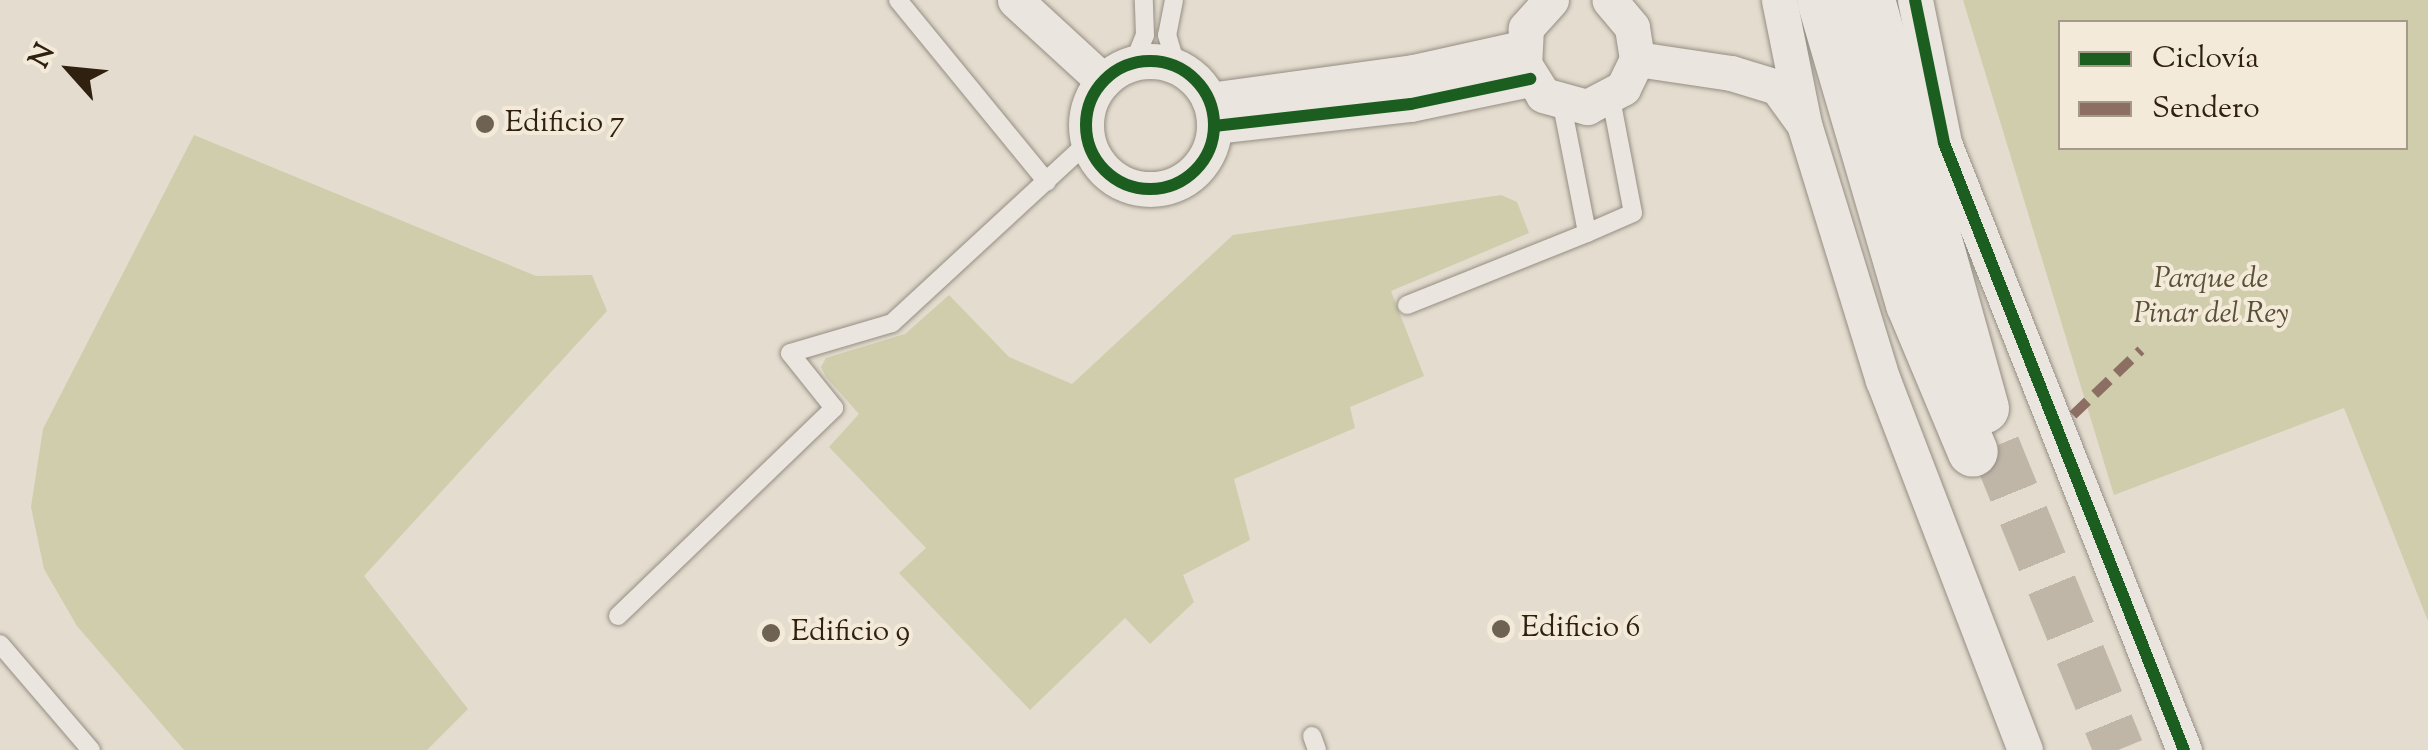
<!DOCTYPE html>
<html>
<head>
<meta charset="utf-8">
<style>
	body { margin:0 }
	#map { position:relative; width:2428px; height:750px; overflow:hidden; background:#e4dcce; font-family:"Sorts Mill Goudy",serif }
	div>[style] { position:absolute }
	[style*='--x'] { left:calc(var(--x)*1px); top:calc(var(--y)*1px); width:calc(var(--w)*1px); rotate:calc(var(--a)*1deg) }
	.green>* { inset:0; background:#cfcdac }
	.secondary-tunnel>* { height:50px; margin-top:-25px; transform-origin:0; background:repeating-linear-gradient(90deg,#c0b6a8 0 50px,transparent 0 75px) }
	.roads { filter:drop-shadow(0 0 2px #948e84) drop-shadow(0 0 2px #948e84) }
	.service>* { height:18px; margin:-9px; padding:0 9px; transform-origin:9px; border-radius:9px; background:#eae5de }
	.minor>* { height:35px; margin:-17.5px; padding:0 17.5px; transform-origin:17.5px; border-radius:17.5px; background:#eae5de }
	.minor>.ring { margin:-17.5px; padding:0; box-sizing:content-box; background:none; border:35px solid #eae5de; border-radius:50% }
	.secondary>* { height:50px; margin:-25px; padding:0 25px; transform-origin:25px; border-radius:25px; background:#eae5de }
	.quiet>* { height:10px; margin-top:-5px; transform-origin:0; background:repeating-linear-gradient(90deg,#8d6e63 0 20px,transparent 0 30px) }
	.cycleway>* { height:12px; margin:-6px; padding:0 6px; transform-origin:6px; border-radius:6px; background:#1b5e20 }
	.cycleway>.ring { margin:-6px; padding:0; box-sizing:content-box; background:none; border:12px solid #1b5e20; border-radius:50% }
	.dots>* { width:28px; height:28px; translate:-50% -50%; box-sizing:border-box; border:5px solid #f3ead9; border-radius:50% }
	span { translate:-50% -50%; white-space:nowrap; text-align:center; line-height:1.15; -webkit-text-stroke:8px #f3ead9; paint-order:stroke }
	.poi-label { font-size:30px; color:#2f2010 }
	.left { translate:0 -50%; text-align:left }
	.park-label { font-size:30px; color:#5a5037; font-style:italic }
	.legend { position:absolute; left:2058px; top:20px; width:350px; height:130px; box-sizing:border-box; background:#f3ead9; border:2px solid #a59989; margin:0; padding:12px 18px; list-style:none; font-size:30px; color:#2f2010 }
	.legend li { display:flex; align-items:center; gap:20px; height:50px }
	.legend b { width:50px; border:2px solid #a59989 }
	.north { position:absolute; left:20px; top:20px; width:100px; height:100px; -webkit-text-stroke:8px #f3ead9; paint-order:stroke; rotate:297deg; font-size:28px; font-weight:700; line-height:40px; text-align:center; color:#2f2010 }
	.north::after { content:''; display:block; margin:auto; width:35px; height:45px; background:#2f2010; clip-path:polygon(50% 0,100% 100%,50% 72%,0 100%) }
</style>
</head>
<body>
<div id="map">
	<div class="green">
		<i style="clip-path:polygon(evenodd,1963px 0,2428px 0,2428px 621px,2344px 408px,2114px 495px,1963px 0,2406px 22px,2406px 148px,2060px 148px,2060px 22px,2406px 22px)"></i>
		<i style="clip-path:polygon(194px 135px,536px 276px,592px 275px,607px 311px,364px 576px,468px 709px,427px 750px,184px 750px,77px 626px,44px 569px,31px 507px,43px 429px)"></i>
		<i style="clip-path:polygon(1501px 195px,1517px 202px,1529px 233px,1391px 291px,1424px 376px,1350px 407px,1355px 428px,1234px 479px,1250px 540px,1183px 575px,1194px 602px,1150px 644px,1125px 618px,1030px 710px,899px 573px,926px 548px,829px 447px,859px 414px,826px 377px,821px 367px,826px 358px,905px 334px,949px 295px,1009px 357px,1072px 384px,1233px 235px)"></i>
	</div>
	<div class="secondary-tunnel">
		<i style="--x:1995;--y:446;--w:328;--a:67.8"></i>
	</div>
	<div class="roads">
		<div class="service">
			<i style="--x:898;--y:0;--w:235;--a:50.7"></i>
			<i style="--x:1174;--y:0;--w:36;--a:101"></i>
			<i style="--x:1167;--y:35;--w:34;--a:73"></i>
			<i style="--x:1134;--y:62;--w:29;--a:-68"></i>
			<i style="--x:1145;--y:35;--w:35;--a:-92"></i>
			<i style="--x:1562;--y:105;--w:130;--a:78.9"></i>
			<i style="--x:1587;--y:233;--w:50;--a:-23.5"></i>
			<i style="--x:1633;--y:213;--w:116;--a:-100.9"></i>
			<i style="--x:1407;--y:305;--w:194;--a:-21.8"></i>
			<i style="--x:618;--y:616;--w:300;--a:-43.9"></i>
			<i style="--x:834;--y:408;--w:70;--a:-128.7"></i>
			<i style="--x:790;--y:353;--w:106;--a:-16.4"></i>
			<i style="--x:892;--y:323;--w:267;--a:-42.7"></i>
			<i style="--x:0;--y:644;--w:140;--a:49.4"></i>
			<i style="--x:1312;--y:736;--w:15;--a:70"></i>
		</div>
		<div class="minor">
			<i style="--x:1015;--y:0;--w:120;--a:42.6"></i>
			<i style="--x:1551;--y:0;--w:38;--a:132"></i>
			<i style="--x:1526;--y:28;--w:36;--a:93"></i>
			<i style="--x:1524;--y:64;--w:36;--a:58"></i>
			<i style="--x:1543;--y:95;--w:46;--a:15.3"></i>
			<i style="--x:1587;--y:107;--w:41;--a:-27.8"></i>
			<i style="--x:1623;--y:88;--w:32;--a:-64"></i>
			<i style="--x:1637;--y:59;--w:32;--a:-99"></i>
			<i style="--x:1632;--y:27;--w:35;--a:-130"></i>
			<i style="--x:1779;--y:0;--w:126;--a:78.6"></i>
			<i style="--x:1804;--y:124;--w:268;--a:72.9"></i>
			<i style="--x:1883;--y:380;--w:396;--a:69"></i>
			<i style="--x:1915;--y:0;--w:146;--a:78.5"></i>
			<i style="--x:1944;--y:143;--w:653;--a:68.43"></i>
			<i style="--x:1637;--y:59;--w:95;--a:8.5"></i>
			<i style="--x:1731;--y:73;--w:48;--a:16.9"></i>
			<i style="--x:1777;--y:87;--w:41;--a:54"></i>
			<i class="ring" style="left:1086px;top:61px;width:93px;height:93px"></i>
			<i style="--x:1209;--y:100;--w:206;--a:-7.8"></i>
			<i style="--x:1413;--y:72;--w:112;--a:-12.4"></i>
			<i style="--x:1214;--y:126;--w:198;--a:-6.4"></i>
			<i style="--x:1411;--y:104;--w:122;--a:-11.9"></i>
		</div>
		<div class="secondary">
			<i style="--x:1822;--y:0;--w:317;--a:73.7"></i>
			<i style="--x:1911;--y:304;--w:160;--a:67.3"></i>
			<i style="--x:1870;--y:0;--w:424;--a:74.4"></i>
		</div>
	</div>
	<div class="quiet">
		<i style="--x:2073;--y:415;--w:94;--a:-43.7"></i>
	</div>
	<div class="cycleway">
		<i style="--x:1915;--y:0;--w:146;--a:78.5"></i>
		<i style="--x:1944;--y:143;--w:653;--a:68.43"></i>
		<i class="ring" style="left:1086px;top:61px;width:116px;height:116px"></i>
		<i style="--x:1214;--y:126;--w:198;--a:-6.4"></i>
		<i style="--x:1411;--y:104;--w:122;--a:-11.9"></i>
	</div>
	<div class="dots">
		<i style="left:485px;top:124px;background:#6e6252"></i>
		<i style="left:1501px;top:629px;background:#6e6252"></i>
		<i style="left:771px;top:633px;background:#6e6252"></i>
	</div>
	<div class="poi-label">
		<span class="left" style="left:505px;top:124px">Edificio 7</span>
		<span class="left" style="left:1521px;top:629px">Edificio 6</span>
		<span class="left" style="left:791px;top:633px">Edificio 9</span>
	</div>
	<div class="park-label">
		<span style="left:2211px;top:297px">Parque de<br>Pinar del Rey</span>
	</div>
	<ul class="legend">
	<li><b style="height:12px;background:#1b5e20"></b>Ciclovía</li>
	<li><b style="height:12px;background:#8d6e63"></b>Sendero</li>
	</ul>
	<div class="north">N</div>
</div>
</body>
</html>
